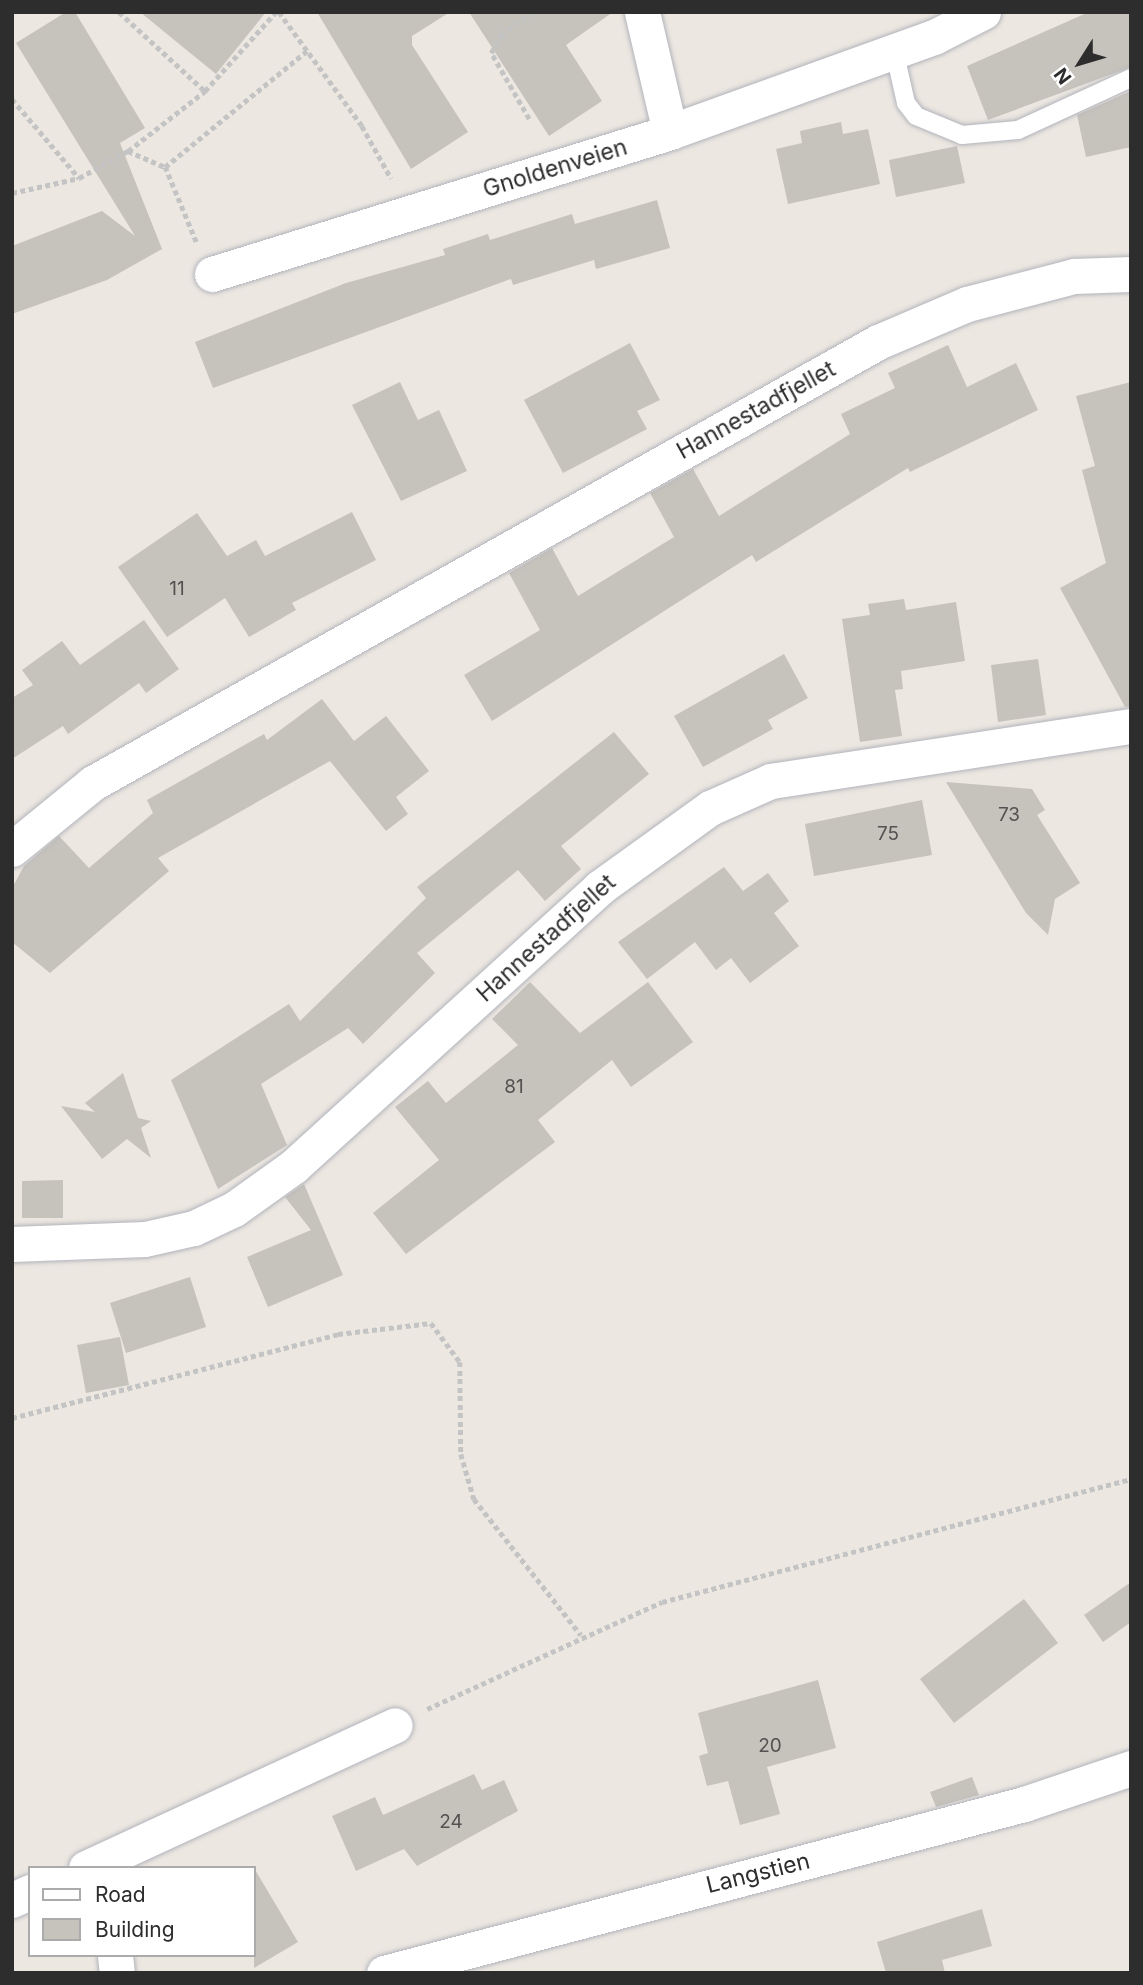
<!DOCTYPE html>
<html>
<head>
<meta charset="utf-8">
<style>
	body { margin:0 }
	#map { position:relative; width:1143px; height:1985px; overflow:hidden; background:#ede7e1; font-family:Inter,sans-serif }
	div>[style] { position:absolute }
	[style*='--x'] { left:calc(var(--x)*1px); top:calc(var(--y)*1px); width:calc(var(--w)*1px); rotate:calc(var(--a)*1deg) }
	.building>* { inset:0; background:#c6c2bc }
	.path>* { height:4.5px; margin-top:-2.25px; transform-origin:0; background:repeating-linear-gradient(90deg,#c4c4c4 0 5px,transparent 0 8.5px) }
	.roads { filter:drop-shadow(0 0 2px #b1b4bc) drop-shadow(0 0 2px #b1b4bc) }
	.service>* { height:18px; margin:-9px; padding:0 9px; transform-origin:9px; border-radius:9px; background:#fff }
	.minor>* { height:35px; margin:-17.5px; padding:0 17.5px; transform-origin:17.5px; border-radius:17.5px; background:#fff }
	span { translate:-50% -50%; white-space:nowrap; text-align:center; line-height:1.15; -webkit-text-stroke:6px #fff; paint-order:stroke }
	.number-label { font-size:19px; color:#535251 }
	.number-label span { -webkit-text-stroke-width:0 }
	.street-label { font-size:23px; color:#2d2d2d }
	.frame { position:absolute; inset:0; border:14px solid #2d2d2d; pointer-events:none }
	.legend { position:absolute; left:28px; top:1866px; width:228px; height:91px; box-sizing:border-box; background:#fff; border:2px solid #ababab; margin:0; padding:9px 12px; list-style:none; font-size:21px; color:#2d2d2d }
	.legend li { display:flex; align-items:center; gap:14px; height:35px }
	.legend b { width:35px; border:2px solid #ababab }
	.north { position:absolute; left:1045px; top:28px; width:70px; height:70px; -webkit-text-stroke:5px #fff; paint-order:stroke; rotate:233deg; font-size:19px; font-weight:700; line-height:28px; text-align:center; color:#2d2d2d }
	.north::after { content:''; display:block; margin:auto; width:24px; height:32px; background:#2d2d2d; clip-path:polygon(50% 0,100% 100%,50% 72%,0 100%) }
</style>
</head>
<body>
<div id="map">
	<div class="building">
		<i style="clip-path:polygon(66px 12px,75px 12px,145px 128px,120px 143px,162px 249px,107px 280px,12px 314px,12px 246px,102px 211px,135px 236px,16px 43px)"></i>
		<i style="clip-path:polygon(140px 12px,266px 12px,216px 74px)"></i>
		<i style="clip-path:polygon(317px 12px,450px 12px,412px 36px,412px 45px,468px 132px,411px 169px)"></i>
		<i style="clip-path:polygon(469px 12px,613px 12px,566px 45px,602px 101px,549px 136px)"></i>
		<i style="clip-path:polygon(1089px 12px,1131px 12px,1131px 67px,988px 120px,967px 66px)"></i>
		<i style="clip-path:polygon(1131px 91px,1131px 147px,1086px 157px,1077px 115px)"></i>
		<i style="clip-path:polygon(841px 122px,843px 134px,868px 129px,880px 184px,788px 204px,776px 149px,802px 143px,800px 131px)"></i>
		<i style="clip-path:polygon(957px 146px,965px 183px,896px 197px,889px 160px)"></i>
		<i style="clip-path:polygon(657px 200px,670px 248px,596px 269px,594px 260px,513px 285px,511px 279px,213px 388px,195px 342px,346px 283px,445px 255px,443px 249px,488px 234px,490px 240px,572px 214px,575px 224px)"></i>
		<i style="clip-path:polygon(630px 343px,660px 400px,637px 411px,647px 429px,563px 473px,524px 400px)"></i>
		<i style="clip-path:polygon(948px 345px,967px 387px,1016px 363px,1038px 410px,910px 472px,908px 468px,756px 562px,752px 555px,492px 721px,464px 675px,540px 630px,509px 573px,552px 548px,578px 596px,674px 537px,650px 493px,693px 469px,719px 516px,850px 434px,841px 414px,895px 388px,888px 373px)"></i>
		<i style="clip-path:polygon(400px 382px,418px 420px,439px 410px,467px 471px,401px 501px,352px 405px)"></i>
		<i style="clip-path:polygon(1131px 382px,1131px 706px,1125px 707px,1060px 588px,1106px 563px,1082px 470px,1095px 466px,1076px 396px)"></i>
		<i style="clip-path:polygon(352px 512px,376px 560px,292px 603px,296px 610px,249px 637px,225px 598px,167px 637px,118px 567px,197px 513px,227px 556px,256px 540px,265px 556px)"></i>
		<i style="clip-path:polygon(904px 599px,906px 610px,956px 602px,965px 661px,901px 671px,903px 689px,895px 690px,902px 736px,860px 742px,842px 619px,870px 615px,868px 604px)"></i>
		<i style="clip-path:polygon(144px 620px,179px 669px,146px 693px,139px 683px,68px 734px,63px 726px,12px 759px,12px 698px,33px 685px,22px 670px,62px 641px,80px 665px)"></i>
		<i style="clip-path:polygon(784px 654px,808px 698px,768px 720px,773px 729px,703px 767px,674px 716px)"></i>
		<i style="clip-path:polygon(1038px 659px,1046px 715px,998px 722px,991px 665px)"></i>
		<i style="clip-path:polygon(322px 699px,354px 741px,386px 716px,429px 771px,396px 797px,408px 814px,386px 831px,330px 761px,158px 858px,169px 871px,50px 973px,12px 942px,12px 888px,24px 866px,59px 836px,89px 868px,153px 813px,147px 800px,264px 734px,267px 740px)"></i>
		<i style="clip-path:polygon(614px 732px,649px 774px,561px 846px,581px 869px,545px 901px,518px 870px,417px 953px,435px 973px,363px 1044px,348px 1028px,261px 1084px,287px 1145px,218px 1189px,171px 1080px,289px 1004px,300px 1021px,426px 898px,417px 887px)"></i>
		<i style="clip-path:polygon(946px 782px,1032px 789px,1045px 810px,1037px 815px,1080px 883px,1055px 899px,1048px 935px,1026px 913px)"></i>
		<i style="clip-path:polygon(922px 800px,932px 855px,814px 876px,805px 824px)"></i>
		<i style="clip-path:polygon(724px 867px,743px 891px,768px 873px,789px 901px,774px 913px,799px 946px,750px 983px,731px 958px,716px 970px,695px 942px,647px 979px,618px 942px)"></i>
		<i style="clip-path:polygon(530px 982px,580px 1033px,648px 982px,693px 1042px,631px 1087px,612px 1060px,538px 1120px,555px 1142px,406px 1254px,373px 1213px,439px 1160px,395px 1107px,428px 1081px,446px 1103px,518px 1045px,492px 1019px)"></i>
		<i style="clip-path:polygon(123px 1073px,138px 1118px,151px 1121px,141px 1128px,151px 1158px,127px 1139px,102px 1159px,61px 1106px,95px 1112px,85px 1103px)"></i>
		<i style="clip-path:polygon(63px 1180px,63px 1218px,22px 1218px,22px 1181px)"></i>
		<i style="clip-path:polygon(304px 1184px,343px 1275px,268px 1307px,247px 1257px,311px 1230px,285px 1197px)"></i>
		<i style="clip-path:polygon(190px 1277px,206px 1327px,126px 1353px,110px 1303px)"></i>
		<i style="clip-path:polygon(120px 1337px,129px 1385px,86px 1393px,77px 1345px)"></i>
		<i style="clip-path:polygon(1131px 1582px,1131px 1622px,1103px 1642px,1084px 1615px)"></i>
		<i style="clip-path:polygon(1024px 1599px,1058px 1643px,954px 1723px,920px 1679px)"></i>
		<i style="clip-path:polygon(818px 1680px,836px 1748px,767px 1767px,780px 1814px,740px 1825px,728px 1781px,707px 1786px,699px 1756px,708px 1753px,698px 1713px)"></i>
		<i style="clip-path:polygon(474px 1774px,482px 1790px,504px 1780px,518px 1811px,417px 1866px,404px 1849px,356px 1871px,332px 1816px,375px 1797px,383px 1815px)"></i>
		<i style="clip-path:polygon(972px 1777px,979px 1795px,936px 1807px,930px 1792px)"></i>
		<i style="clip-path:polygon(254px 1868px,298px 1942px,254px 1968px)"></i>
		<i style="clip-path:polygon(982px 1909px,992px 1946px,942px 1960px,945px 1973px,886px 1973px,877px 1942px)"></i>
	</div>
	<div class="path">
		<i style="--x:119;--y:12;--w:117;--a:42.6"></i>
		<i style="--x:279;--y:12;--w:141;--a:53.9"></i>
		<i style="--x:362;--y:126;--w:60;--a:60.9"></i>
		<i style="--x:12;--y:99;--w:104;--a:49.7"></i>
		<i style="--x:529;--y:119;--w:76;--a:-119.9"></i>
		<i style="--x:491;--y:53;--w:21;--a:-61"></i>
		<i style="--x:501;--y:35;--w:38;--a:-37"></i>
		<i style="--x:128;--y:151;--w:98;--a:-37.9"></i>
		<i style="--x:205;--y:91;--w:106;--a:-48.1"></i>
		<i style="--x:12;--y:193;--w:69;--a:-12.6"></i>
		<i style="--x:79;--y:178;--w:56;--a:-28.9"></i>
		<i style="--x:128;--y:151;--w:40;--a:23.4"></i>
		<i style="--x:196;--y:242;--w:81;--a:-112.5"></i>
		<i style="--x:165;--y:167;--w:185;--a:-39.3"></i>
		<i style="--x:12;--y:1418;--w:337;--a:-14.4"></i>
		<i style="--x:338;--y:1334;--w:94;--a:-6.7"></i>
		<i style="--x:431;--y:1323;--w:49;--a:53.4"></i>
		<i style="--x:460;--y:1362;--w:92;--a:89.4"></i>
		<i style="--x:461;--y:1454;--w:47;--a:73.9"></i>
		<i style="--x:474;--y:1499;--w:173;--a:51.8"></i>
		<i style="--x:427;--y:1709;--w:258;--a:-24.5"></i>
		<i style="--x:662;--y:1602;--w:485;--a:-14.7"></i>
	</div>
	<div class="roads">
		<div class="service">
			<i style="--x:894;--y:50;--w:54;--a:77.2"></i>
			<i style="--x:906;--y:103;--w:16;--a:52"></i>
			<i style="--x:916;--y:116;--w:50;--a:22.4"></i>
			<i style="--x:962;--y:135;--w:56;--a:-5.1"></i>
			<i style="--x:1018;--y:130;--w:124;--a:-24.7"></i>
		</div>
		<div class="minor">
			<i style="--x:642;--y:12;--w:123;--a:76.9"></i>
			<i style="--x:212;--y:274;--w:480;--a:-17.2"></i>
			<i style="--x:670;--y:132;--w:281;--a:-19.8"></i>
			<i style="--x:934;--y:37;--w:55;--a:-27"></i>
			<i style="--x:12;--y:849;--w:104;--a:-39.2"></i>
			<i style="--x:93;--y:783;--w:900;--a:-29.33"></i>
			<i style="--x:878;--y:342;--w:97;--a:-23.1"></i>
			<i style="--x:967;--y:304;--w:111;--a:-14.7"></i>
			<i style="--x:1074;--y:276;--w:57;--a:-2"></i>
			<i style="--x:12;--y:1244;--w:133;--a:-2.2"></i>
			<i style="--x:145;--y:1239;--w:50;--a:-12.7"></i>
			<i style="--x:194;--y:1228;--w:44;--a:-25.4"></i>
			<i style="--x:234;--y:1209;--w:74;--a:-35.6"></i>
			<i style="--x:294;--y:1166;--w:413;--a:-42.3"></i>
			<i style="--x:599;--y:888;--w:137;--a:-35.8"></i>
			<i style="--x:710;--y:808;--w:67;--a:-23.9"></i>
			<i style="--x:771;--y:781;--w:364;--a:-8.7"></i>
			<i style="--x:86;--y:1868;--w:340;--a:-24.8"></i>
			<i style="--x:12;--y:1900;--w:20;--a:-24"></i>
			<i style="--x:115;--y:1955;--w:18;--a:84"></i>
			<i style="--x:384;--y:1973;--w:662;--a:-14.79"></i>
			<i style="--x:1024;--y:1804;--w:113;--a:-18.6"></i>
		</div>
	</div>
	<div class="number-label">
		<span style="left:177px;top:589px">11</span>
		<span style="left:1009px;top:815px">73</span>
		<span style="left:888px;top:834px">75</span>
		<span style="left:514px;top:1087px">81</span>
		<span style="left:770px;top:1746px">20</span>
		<span style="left:451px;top:1822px">24</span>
	</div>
	<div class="street-label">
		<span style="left:555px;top:168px;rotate:-17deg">Gnoldenveien</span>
		<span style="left:756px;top:410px;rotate:-29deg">Hannestadfjellet</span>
		<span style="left:546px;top:938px;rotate:-42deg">Hannestadfjellet</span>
		<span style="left:758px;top:1873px;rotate:-14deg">Langstien</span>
	</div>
	<div class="frame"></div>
	<ul class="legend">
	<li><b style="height:9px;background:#fff"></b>Road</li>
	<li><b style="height:19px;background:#c6c2bc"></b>Building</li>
	</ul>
	<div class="north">N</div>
</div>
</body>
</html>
